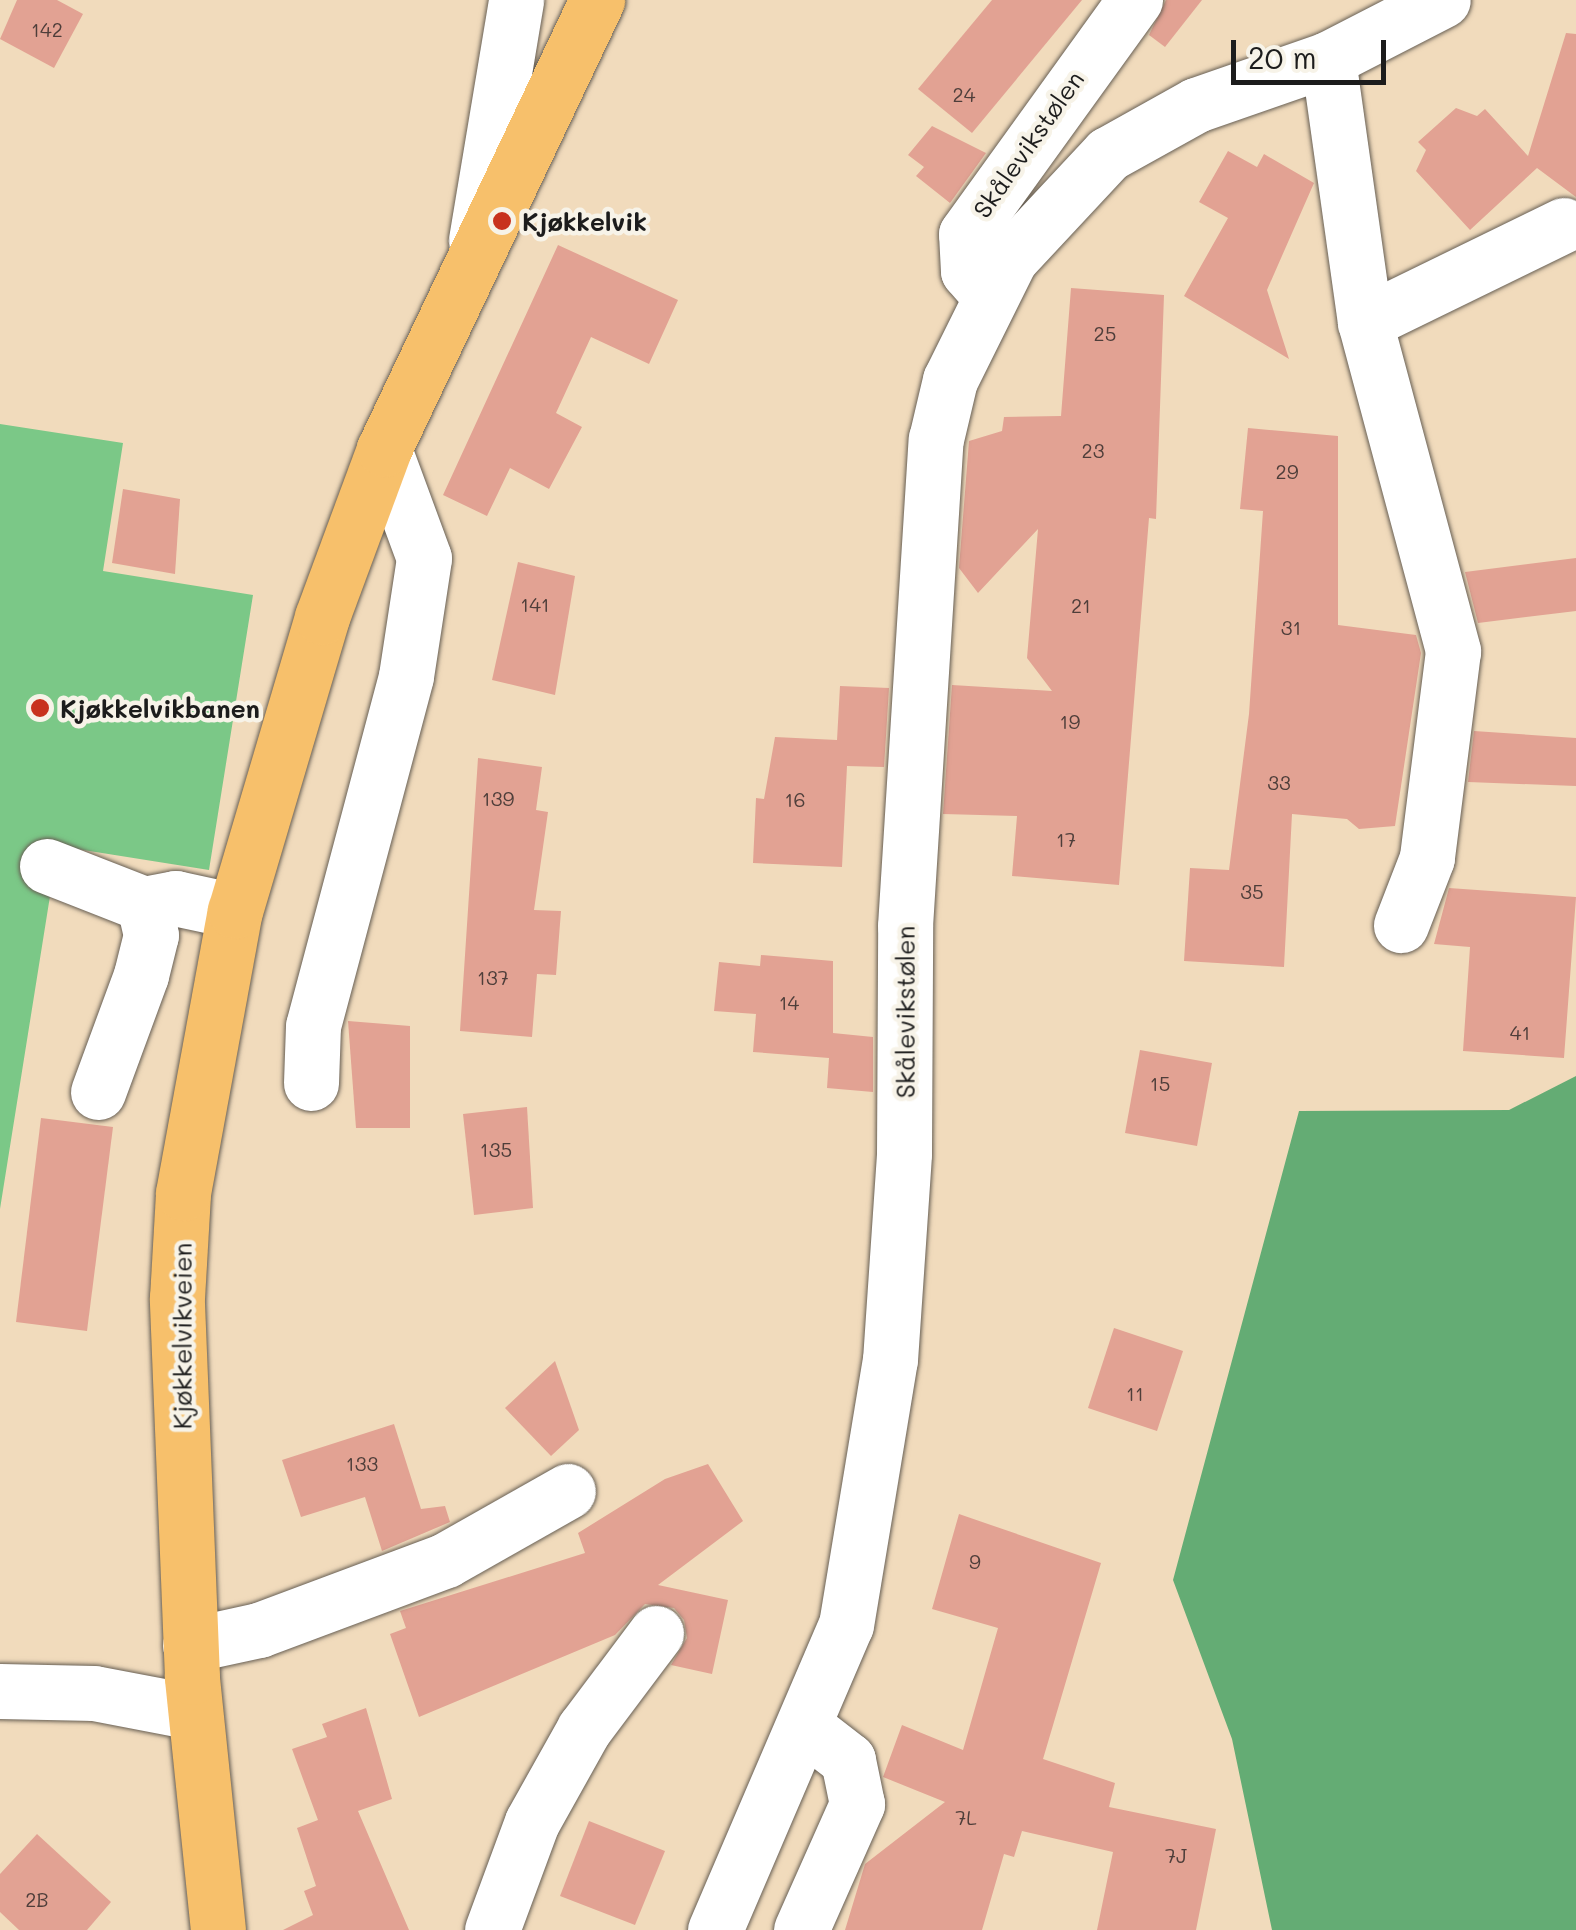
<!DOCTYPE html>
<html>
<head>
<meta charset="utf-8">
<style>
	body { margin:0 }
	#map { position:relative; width:1576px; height:1930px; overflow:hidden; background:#f1dbbc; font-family:Mali,sans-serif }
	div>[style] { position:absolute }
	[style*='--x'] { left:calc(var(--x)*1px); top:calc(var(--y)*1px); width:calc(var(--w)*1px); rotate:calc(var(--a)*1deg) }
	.green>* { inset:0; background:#7bc887 }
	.forest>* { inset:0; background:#64ac74 }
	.building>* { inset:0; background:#e2a293 }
	.roads { filter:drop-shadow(0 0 2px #675f54) drop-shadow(0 0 2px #675f54) }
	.minor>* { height:55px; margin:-27.5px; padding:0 27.5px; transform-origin:27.5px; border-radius:27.5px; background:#fff }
	.major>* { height:55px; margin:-27.5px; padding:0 27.5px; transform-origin:27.5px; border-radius:27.5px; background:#f7c06b }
	.dots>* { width:28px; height:28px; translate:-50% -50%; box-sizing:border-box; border:5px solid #f7f3e8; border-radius:50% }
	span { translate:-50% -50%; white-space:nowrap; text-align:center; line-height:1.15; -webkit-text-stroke:9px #f7f3e8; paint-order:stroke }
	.number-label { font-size:20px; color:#4e3e3a }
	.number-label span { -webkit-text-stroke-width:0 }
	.street-label { font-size:25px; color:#1c1c1c }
	.poi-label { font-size:25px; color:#1c1c1c; font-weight:700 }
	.left { translate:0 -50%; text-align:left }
	.scale { position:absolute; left:1231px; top:40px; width:155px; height:45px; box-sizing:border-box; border:5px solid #1c1c1c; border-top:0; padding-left:12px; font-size:30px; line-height:35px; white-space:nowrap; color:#1c1c1c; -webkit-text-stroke:8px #f7f3e8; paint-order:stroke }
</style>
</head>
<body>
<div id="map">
	<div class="green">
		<i style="clip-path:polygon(0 424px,123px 443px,103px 571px,253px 595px,209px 870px,58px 846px,0 1209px)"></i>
	</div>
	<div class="forest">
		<i style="clip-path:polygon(1576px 1076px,1576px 1930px,1272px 1930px,1232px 1739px,1173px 1580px,1299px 1111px,1509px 1110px)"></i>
	</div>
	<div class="building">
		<i style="clip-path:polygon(17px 0,57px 0,83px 14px,54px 68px,0 39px)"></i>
		<i style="clip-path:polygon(992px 0,1082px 0,972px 133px,918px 89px)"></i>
		<i style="clip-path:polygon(1166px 0,1202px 0,1165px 47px,1149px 35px)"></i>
		<i style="clip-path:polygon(1566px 33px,1576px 34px,1576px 197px,1537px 168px,1470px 230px,1416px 171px,1426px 150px,1418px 142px,1456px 108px,1477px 116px,1485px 109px,1528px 156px)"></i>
		<i style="clip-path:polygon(932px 126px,986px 153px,950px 203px,916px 176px,924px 167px,908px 155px)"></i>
		<i style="clip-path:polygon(1228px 151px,1257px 167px,1264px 154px,1314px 183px,1267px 290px,1289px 359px,1184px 296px,1228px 218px,1199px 202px)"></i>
		<i style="clip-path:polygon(558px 245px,678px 300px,649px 364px,591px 337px,556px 413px,582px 427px,549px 489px,510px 468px,487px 516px,443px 495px)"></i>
		<i style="clip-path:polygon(1071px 288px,1164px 295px,1156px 519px,1149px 518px,1119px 885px,1012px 876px,1017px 816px,943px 814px,952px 685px,1052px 691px,1027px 658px,1038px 529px,978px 593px,959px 568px,969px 441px,1002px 431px,1004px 417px,1061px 416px)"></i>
		<i style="clip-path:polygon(1248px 428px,1338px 436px,1338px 625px,1416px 635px,1421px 653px,1395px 826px,1359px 829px,1347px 819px,1292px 814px,1284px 967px,1184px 961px,1190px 868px,1229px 870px,1249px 714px,1263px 511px,1240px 509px)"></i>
		<i style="clip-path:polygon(123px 489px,180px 499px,175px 574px,112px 563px)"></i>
		<i style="clip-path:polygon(1576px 558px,1576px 611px,1478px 623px,1465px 572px)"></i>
		<i style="clip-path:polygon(518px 562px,575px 576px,555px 695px,492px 680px)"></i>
		<i style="clip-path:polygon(840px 686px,889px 688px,884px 767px,847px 766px,842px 867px,753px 863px,756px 798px,764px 799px,775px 737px,837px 740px)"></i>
		<i style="clip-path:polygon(1474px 731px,1576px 738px,1576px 786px,1468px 782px)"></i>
		<i style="clip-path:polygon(478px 758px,542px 767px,536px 810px,548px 812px,534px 910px,561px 911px,556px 975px,537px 974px,532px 1037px,460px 1031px)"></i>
		<i style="clip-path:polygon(1449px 888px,1576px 897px,1564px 1058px,1463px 1051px,1470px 947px,1434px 944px)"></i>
		<i style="clip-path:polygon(761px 955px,833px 961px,833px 1033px,873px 1037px,873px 1092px,827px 1088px,829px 1058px,753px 1052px,756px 1014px,714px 1011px,719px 962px,760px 966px)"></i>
		<i style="clip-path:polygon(348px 1021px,410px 1026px,410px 1128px,356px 1128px)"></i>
		<i style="clip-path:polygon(1140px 1050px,1212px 1063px,1197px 1146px,1125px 1133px)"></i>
		<i style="clip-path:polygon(527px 1107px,533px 1208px,474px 1215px,463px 1114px)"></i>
		<i style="clip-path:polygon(41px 1118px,113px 1127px,87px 1331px,16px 1322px)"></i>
		<i style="clip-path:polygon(1114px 1328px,1183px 1351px,1157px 1431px,1088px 1408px)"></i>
		<i style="clip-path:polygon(555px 1361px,579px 1430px,551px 1456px,505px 1408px)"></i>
		<i style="clip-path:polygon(394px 1424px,421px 1509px,445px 1506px,450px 1522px,382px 1551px,365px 1497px,301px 1517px,282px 1460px)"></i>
		<i style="clip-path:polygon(708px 1464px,743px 1521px,658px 1585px,728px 1600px,712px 1674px,671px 1665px,687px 1638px,684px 1620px,674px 1608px,645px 1604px,615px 1635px,419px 1717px,390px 1634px,406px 1628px,400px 1611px,585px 1553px,578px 1533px,665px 1479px)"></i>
		<i style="clip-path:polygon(959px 1514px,1101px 1563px,1043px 1759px,1115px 1783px,1109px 1807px,1216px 1829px,1196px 1930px,1097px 1930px,1113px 1852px,1022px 1831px,1014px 1857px,1004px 1854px,982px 1930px,845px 1930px,865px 1864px,945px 1802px,883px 1777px,902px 1725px,963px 1750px,998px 1628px,932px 1609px)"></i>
		<i style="clip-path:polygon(366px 1708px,392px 1799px,358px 1811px,409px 1930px,283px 1930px,313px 1915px,304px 1891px,316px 1886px,297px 1828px,318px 1820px,292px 1749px,327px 1737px,322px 1724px)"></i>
		<i style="clip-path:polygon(589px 1821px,665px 1851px,635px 1925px,560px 1896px)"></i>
		<i style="clip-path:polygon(37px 1834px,111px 1902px,87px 1930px,19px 1930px,0 1912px,0 1874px)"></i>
	</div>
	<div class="roads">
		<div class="minor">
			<i style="--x:1328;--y:59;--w:266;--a:82"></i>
			<i style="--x:1365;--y:322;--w:341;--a:75"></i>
			<i style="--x:1453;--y:651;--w:209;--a:97.2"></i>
			<i style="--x:1427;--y:858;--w:72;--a:111.2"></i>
			<i style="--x:476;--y:240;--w:243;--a:-80.5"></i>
			<i style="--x:989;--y:295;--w:32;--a:-131"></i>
			<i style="--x:968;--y:271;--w:37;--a:-93"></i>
			<i style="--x:966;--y:234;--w:289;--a:-54.2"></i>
			<i style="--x:1365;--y:322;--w:221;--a:-26"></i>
			<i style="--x:47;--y:866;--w:104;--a:21.4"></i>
			<i style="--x:144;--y:904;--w:32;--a:-11"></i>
			<i style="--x:175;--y:898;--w:61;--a:12.2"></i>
			<i style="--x:311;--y:1083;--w:57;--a:-88"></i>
			<i style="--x:313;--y:1026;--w:362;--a:-75.1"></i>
			<i style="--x:406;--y:676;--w:119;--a:-81.3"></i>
			<i style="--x:424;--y:558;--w:116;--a:-110.2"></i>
			<i style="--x:98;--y:1092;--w:125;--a:-69.8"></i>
			<i style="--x:141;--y:975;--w:41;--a:-76"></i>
			<i style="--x:151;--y:935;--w:32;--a:-103"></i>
			<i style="--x:190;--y:1645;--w:71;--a:-12.3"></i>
			<i style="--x:259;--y:1630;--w:200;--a:-20.5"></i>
			<i style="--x:446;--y:1560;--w:140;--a:-29.5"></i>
			<i style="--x:0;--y:1691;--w:94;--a:1.2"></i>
			<i style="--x:94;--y:1693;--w:102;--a:10.8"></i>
			<i style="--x:492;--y:1930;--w:115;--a:-69.7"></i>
			<i style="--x:532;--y:1822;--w:107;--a:-60.8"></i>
			<i style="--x:584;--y:1729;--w:120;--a:-53.1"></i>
			<i style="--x:715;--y:1930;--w:332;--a:-66.8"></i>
			<i style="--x:846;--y:1625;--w:269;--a:-80.6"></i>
			<i style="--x:890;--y:1360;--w:207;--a:-86.1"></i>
			<i style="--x:904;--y:1153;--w:227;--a:-89.7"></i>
			<i style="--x:905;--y:926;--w:488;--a:-86.4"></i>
			<i style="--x:936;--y:439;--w:61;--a:-76.7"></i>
			<i style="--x:950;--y:380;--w:135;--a:-63.6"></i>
			<i style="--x:1010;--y:259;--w:144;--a:-47"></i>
			<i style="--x:1108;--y:154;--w:101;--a:-29.1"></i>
			<i style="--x:1196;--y:105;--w:140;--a:-19.2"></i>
			<i style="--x:1328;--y:59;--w:129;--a:-27.2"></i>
			<i style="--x:801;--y:1930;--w:138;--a:-66"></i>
			<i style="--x:857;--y:1804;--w:45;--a:-101.6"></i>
			<i style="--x:848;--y:1760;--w:51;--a:-142.2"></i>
		</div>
		<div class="major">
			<i style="--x:218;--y:1930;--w:254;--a:-95.9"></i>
			<i style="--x:192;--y:1677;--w:379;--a:-92.3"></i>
			<i style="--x:177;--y:1298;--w:105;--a:-86.7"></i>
			<i style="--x:183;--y:1193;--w:287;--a:-79.6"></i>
			<i style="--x:235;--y:911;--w:307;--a:-73.5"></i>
			<i style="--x:322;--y:617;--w:179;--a:-69.7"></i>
			<i style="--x:384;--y:449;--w:497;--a:-64.6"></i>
		</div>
	</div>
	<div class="dots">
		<i style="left:502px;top:221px;background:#c8321e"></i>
		<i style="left:40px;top:708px;background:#c8321e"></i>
	</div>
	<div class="number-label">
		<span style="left:47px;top:29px">142</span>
		<span style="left:964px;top:94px">24</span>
		<span style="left:1105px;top:333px">25</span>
		<span style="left:1093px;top:450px">23</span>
		<span style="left:1287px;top:471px">29</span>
		<span style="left:535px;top:604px">141</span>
		<span style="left:1081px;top:605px">21</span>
		<span style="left:1291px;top:627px">31</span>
		<span style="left:1070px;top:721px">19</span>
		<span style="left:1279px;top:782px">33</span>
		<span style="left:498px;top:798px">139</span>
		<span style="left:795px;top:799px">16</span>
		<span style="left:1066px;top:839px">17</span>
		<span style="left:1252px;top:891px">35</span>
		<span style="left:493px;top:977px">137</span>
		<span style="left:789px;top:1002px">14</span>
		<span style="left:1520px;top:1032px">41</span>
		<span style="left:1160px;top:1083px">15</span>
		<span style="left:496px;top:1149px">135</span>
		<span style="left:1135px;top:1393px">11</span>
		<span style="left:362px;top:1463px">133</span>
		<span style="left:975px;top:1561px">9</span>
		<span style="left:966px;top:1817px">7L</span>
		<span style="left:1176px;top:1855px">7J</span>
		<span style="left:37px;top:1899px">2B</span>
	</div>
	<div class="street-label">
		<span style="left:1028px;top:144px;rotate:-55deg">Skålevikstølen</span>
		<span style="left:905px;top:1012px;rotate:-90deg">Skålevikstølen</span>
		<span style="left:182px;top:1336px;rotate:-90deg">Kjøkkelvikveien</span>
	</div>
	<div class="poi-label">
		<span class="left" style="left:522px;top:221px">Kjøkkelvik</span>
		<span class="left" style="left:60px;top:708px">Kjøkkelvikbanen</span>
	</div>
	<div class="scale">20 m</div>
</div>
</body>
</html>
